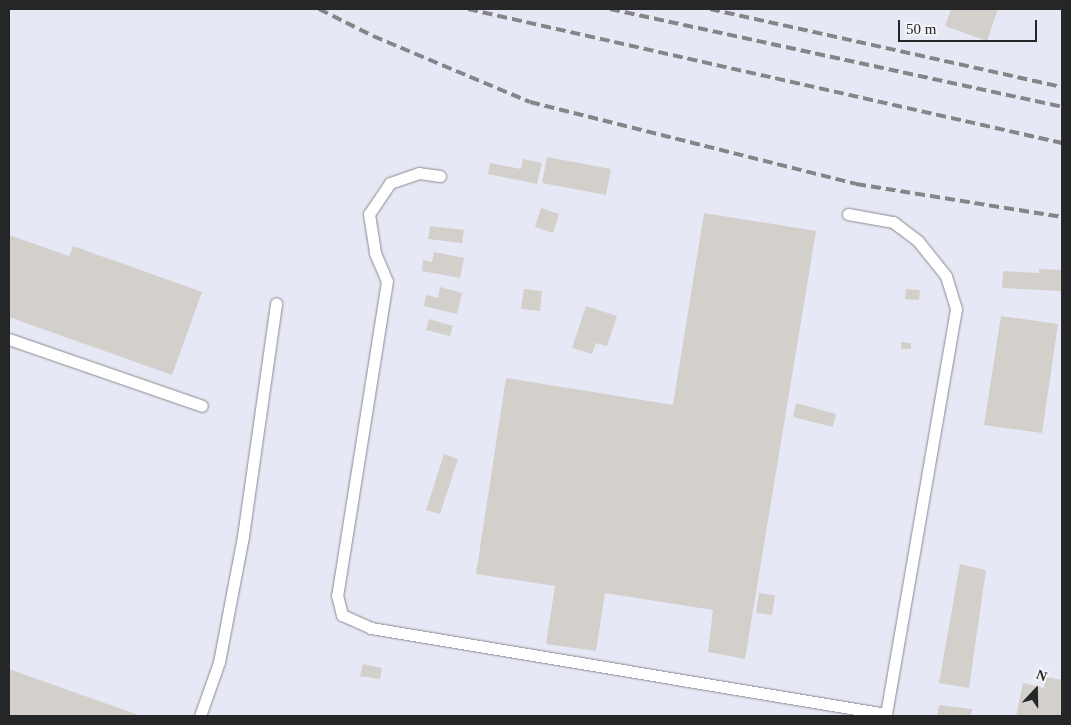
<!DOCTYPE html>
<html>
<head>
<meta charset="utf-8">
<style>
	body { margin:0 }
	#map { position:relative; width:1071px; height:725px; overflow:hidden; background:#f3f3f8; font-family:"Times New Roman",serif }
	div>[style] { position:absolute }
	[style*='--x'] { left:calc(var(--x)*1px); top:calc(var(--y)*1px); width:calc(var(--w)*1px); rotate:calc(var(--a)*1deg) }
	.built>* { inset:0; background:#e7e8f5 }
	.building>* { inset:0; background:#d3cfcb }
	.roads { filter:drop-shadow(0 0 1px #898a8e) drop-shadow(0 0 1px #898a8e) }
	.lane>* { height:11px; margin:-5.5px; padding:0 5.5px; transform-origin:5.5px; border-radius:5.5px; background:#fff }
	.rail>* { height:4px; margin-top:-2px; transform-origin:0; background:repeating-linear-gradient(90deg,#858588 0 10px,transparent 0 15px) }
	span { translate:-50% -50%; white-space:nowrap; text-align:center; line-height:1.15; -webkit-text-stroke:4px #f3f3f8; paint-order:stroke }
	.frame { position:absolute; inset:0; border:10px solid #252627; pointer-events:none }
	.north { position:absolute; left:1011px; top:665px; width:50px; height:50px; -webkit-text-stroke:4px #f3f3f8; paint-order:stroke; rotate:21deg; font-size:14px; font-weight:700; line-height:20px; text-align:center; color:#252627 }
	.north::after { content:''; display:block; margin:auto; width:18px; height:22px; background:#252627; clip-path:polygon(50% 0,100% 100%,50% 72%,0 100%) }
	.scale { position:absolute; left:898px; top:20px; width:139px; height:22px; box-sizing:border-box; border:2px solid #252627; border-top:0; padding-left:6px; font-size:15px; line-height:18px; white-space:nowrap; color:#252627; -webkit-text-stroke:4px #f3f3f8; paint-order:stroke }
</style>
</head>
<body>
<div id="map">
	<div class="built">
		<i style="clip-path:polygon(9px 9px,1062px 9px,1062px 716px,9px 716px)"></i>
	</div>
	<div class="building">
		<i style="clip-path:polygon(951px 9px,998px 9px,987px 41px,945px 26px)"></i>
		<i style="clip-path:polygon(547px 157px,611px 169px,606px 195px,542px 183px)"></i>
		<i style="clip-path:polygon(523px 159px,542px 163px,537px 184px,488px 174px,490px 163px,521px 169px)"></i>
		<i style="clip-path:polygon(541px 208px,559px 214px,553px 233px,535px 227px)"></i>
		<i style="clip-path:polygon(704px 213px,816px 231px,745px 659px,708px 652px,713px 610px,605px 593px,596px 651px,546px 644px,555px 586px,476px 574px,506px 378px,673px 405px)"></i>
		<i style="clip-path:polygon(430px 226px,464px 230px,462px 243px,428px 239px)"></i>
		<i style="clip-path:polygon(9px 235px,69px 256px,73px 246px,202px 292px,172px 375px,9px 317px)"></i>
		<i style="clip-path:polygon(434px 252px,464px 258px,460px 278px,422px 271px,423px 260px,432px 262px)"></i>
		<i style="clip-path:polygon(1039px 269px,1062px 270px,1062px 291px,1002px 288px,1003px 271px,1039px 273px)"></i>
		<i style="clip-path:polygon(440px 287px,462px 293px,457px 314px,424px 306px,426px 295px,438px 298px)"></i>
		<i style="clip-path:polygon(524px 289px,542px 291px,540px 311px,521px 309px)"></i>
		<i style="clip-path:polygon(906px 289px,920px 290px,919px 300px,905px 299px)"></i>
		<i style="clip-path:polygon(586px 306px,617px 316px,607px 346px,596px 343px,592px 354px,572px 348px)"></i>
		<i style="clip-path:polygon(1001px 316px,1058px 324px,1042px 433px,984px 425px)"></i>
		<i style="clip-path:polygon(429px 319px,453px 326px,450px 336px,426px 330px)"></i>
		<i style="clip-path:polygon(901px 342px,911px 343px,911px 349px,901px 349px)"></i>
		<i style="clip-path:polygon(796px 403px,836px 414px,833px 427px,793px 417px)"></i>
		<i style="clip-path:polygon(444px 454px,458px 459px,440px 514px,426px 510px)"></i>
		<i style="clip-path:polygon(960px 564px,986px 570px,969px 688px,939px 683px)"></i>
		<i style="clip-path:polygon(759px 593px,775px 595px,772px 615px,756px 613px)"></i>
		<i style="clip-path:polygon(363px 664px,382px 668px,380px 679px,360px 676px)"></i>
		<i style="clip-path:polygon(9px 669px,141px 716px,9px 716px)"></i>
		<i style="clip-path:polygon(1046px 677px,1062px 680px,1062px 716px,1016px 716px,1023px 683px,1044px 688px)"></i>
		<i style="clip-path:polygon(939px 705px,972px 709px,971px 716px,937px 716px)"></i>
	</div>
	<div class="roads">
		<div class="lane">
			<i style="--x:440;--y:176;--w:21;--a:-172"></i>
			<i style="--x:419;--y:173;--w:31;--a:161"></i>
			<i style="--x:390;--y:183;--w:37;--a:124"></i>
			<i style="--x:369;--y:214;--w:39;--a:81"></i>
			<i style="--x:375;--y:253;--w:30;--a:67"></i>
			<i style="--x:387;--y:281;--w:318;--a:99"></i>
			<i style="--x:337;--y:595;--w:21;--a:76"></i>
			<i style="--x:342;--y:615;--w:32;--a:24"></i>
			<i style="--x:371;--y:628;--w:522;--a:9.48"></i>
			<i style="--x:848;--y:214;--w:46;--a:10.1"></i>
			<i style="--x:893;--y:222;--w:31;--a:37"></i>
			<i style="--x:918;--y:241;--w:45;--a:51.3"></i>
			<i style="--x:946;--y:276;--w:34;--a:73"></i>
			<i style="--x:956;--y:309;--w:413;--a:99.8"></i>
			<i style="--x:9;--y:339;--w:204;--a:19.1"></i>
			<i style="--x:200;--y:716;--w:57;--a:-70.6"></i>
			<i style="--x:219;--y:662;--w:128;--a:-79.2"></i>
			<i style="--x:243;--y:536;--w:235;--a:-81.9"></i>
		</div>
	</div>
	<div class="rail">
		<i style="--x:319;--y:9;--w:60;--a:26.6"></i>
		<i style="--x:373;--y:36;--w:170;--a:22.8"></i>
		<i style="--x:530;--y:102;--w:336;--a:14.1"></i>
		<i style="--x:856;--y:184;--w:209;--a:9.1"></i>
		<i style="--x:468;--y:9;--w:609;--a:12.71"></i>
		<i style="--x:610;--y:9;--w:463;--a:12.2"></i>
		<i style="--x:710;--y:9;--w:361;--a:12.5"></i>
	</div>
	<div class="frame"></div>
	<div class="north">N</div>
	<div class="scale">50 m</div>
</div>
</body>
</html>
